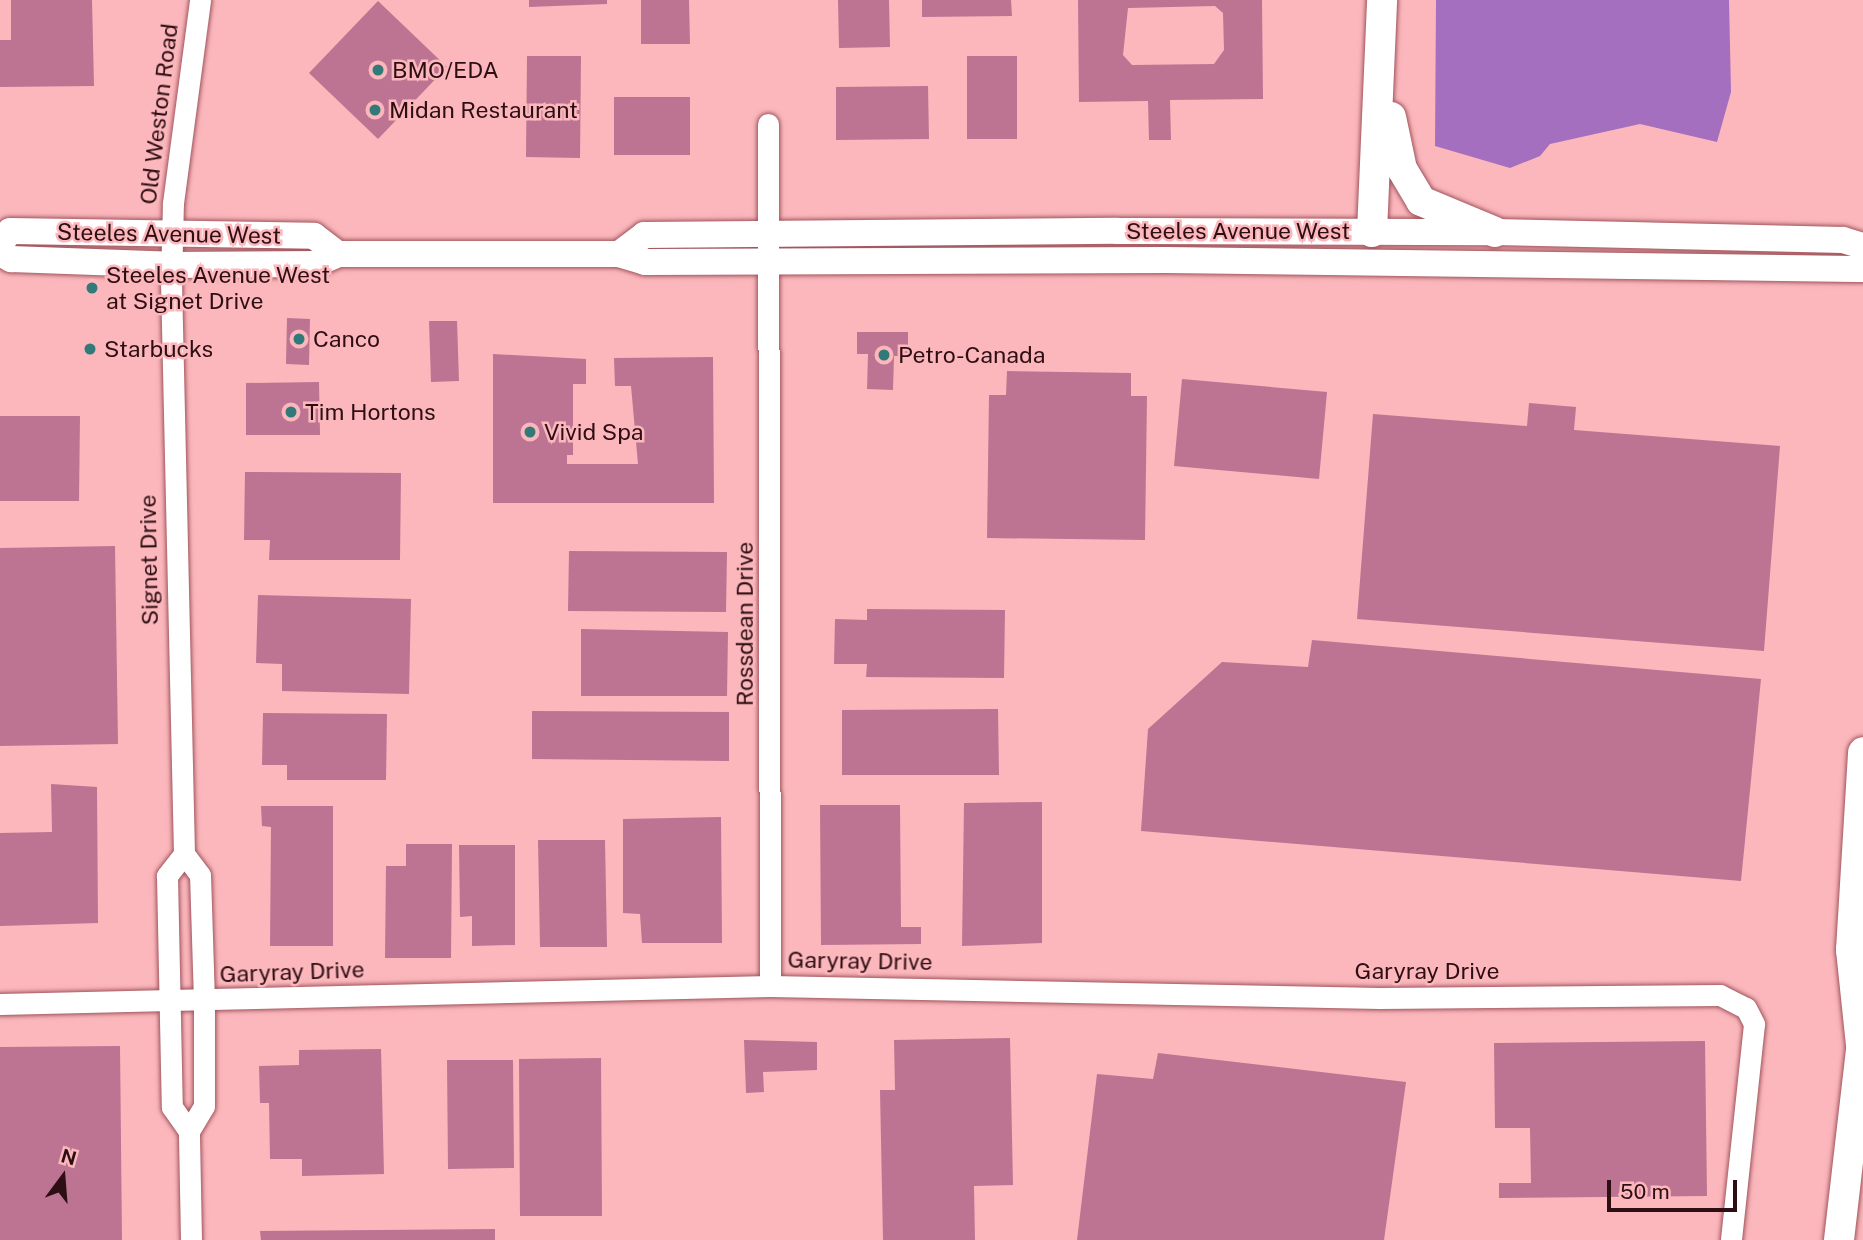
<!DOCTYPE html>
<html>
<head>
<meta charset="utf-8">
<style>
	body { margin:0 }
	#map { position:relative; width:1863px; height:1240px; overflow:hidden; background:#fbb7bc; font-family:"Public Sans",sans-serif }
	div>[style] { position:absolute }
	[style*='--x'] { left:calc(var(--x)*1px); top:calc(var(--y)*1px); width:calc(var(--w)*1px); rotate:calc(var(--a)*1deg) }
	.forest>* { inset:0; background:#a46fbe }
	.building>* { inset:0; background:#bd7392 }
	.roads { filter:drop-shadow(0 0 2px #a0545c) drop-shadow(0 0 2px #a0545c) }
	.minor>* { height:21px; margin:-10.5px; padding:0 10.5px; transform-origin:10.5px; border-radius:10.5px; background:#fff }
	.major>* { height:26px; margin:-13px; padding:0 13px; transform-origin:13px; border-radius:13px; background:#fff }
	.highway>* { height:30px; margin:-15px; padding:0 15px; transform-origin:15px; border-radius:15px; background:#fff }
	.dots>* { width:19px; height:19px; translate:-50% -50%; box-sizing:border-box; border:4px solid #fbb7bc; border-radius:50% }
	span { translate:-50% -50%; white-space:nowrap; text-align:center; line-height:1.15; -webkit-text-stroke:5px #fbb7bc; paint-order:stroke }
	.poi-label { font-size:23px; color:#2d0e13 }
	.left { translate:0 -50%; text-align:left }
	.street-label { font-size:23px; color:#2d0e13 }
	.north { position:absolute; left:28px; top:1142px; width:70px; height:70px; -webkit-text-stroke:5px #fbb7bc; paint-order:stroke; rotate:16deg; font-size:19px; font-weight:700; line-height:28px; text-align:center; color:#2d0e13 }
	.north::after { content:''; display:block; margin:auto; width:24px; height:32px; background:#2d0e13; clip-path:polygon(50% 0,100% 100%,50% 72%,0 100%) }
	.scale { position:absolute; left:1607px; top:1180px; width:130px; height:32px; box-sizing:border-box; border:4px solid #2d0e13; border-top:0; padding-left:9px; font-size:21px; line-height:24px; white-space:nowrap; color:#2d0e13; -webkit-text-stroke:5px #fbb7bc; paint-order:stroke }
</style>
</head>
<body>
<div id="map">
	<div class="forest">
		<i style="clip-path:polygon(1436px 0,1729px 0,1731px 92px,1717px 142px,1640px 124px,1550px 144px,1540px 156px,1510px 168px,1435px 146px)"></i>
	</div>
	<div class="building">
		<i style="clip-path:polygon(11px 0,92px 0,94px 86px,0 87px,0 40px,11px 40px)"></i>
		<i style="clip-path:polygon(529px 0,607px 0,607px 4px,529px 7px)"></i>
		<i style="clip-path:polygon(641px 0,689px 0,690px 44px,641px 44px)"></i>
		<i style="clip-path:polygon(838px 0,889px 0,890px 47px,839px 48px)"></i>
		<i style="clip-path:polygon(922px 0,1011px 0,1012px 16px,922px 17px)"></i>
		<i style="clip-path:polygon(evenodd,1078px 0,1262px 0,1263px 99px,1170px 100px,1171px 140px,1149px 140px,1148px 101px,1079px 102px,1078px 0,1215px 6px,1223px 13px,1224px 50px,1214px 64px,1132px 65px,1123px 55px,1128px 8px,1215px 6px)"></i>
		<i style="clip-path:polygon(378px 1px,447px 67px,378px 139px,309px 73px)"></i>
		<i style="clip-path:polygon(527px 56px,581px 56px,580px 158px,526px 157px)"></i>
		<i style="clip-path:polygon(967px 56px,1017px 56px,1017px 139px,967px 139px)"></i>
		<i style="clip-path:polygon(928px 86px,929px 139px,836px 140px,836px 87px)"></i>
		<i style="clip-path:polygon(614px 97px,690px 97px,690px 155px,614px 155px)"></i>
		<i style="clip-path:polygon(287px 318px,310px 319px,309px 365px,286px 364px)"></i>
		<i style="clip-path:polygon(429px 321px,457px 321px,459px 381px,431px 382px)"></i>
		<i style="clip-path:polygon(857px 332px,908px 332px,908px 356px,894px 356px,893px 390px,867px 389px,868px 354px,857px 354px)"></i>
		<i style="clip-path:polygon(493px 354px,586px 359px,586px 384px,573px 384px,573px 455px,567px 455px,567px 464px,638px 464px,631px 386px,615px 386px,614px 358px,713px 357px,714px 503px,493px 503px)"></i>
		<i style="clip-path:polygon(1007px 371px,1131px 373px,1131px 396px,1147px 396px,1145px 540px,987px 538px,989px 395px,1006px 395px)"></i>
		<i style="clip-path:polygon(1182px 379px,1327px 392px,1319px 479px,1174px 466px)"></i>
		<i style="clip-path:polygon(319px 382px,320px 435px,246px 435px,246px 383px)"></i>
		<i style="clip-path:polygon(1529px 403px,1576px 407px,1574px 430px,1780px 446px,1764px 651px,1357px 619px,1373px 414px,1527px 426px)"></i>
		<i style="clip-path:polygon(0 416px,80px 416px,79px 501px,0 501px)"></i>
		<i style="clip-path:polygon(245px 472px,401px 473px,400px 560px,269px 560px,270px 540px,244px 540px)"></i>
		<i style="clip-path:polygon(115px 546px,118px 744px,0 746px,0 548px)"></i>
		<i style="clip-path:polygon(569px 551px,727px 552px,726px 612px,568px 611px)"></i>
		<i style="clip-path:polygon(258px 595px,411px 599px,409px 694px,282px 691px,282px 664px,256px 663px)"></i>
		<i style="clip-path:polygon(867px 609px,1005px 610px,1004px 678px,866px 677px,867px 664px,834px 664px,835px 619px,867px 620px)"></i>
		<i style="clip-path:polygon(581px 629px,728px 632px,727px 696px,581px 696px)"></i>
		<i style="clip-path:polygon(1312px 640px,1761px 679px,1741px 881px,1141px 831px,1148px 729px,1222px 662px,1308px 667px)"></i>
		<i style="clip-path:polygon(998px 709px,999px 775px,842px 775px,842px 710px)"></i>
		<i style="clip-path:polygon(532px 711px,729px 712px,729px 761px,532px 759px)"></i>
		<i style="clip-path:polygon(263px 713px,387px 714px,386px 780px,287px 780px,287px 765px,262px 765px)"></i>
		<i style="clip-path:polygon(51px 784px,97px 787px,98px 923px,0 926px,0 833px,52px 832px)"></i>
		<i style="clip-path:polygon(1042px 802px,1042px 943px,962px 946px,964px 803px)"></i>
		<i style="clip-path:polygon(820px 805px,900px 805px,901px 927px,921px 927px,921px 944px,821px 945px)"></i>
		<i style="clip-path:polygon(261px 806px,333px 806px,333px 946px,270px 946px,271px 827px,262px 826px)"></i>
		<i style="clip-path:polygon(721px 817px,722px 943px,642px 943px,640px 914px,623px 913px,623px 819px)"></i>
		<i style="clip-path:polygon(538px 840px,605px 840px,607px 947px,540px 947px)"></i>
		<i style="clip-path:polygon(406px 844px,452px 844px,451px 958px,385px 958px,386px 866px,406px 866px)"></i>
		<i style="clip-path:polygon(459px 845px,515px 845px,515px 945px,472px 946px,472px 916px,460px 917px)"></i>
		<i style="clip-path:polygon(1010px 1038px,1013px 1185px,974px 1186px,975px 1240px,883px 1240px,880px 1090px,895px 1090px,894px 1040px)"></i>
		<i style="clip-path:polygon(744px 1040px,817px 1042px,817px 1070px,763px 1072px,764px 1092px,746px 1093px)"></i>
		<i style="clip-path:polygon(1705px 1041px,1707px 1196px,1499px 1198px,1499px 1183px,1531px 1183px,1530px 1128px,1495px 1128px,1494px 1043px)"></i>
		<i style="clip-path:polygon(120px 1046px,122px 1240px,0 1240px,0 1047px)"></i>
		<i style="clip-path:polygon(381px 1049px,384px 1174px,302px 1176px,302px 1159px,270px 1159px,269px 1103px,260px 1103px,259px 1066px,299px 1065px,299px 1050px)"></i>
		<i style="clip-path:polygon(1158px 1053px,1406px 1082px,1384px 1240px,1077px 1240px,1097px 1074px,1153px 1079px)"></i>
		<i style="clip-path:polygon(601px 1058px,602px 1216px,520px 1216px,519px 1059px)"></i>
		<i style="clip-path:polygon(447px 1060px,513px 1060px,514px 1168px,448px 1169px)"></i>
		<i style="clip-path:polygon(495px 1229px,495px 1240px,261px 1240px,260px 1231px)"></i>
	</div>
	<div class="roads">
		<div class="minor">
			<i style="--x:768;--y:124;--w:862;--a:89.87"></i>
			<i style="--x:184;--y:854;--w:28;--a:128"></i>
			<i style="--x:167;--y:876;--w:231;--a:88.8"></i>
			<i style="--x:172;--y:1107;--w:29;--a:55"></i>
			<i style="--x:0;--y:1004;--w:770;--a:-1.34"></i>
			<i style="--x:770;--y:986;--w:610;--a:1.13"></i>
			<i style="--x:1380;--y:998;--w:340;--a:-0.5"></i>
			<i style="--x:1720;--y:995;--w:29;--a:27"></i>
			<i style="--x:1746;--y:1008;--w:18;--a:63"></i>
			<i style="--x:1754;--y:1024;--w:217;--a:96.1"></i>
			<i style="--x:191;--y:1240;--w:109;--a:-91.1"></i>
			<i style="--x:189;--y:1131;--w:29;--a:-59"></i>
			<i style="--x:204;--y:1106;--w:105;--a:-90"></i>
			<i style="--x:204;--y:1001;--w:126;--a:-91.8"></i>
			<i style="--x:200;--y:875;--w:26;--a:-127"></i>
			<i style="--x:184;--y:854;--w:571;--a:-91.3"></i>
			<i style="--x:171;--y:283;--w:80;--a:-88.6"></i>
			<i style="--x:173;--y:203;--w:205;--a:-82.4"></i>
		</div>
		<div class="major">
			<i style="--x:0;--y:244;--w:16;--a:-52"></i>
			<i style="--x:10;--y:231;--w:304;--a:0.9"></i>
			<i style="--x:314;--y:236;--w:30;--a:37"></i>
			<i style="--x:0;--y:253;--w:13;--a:29"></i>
			<i style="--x:11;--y:259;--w:160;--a:2.1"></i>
			<i style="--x:171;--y:265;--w:144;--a:-0.4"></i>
			<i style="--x:315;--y:264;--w:25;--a:-23"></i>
			<i style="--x:338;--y:254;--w:281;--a:0"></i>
			<i style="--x:619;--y:254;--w:27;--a:17"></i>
			<i style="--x:645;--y:262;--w:521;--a:-0.22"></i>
			<i style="--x:1166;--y:260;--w:697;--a:0.74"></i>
			<i style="--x:619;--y:254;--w:31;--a:-37"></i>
			<i style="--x:644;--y:235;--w:473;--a:-0.5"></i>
			<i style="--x:1117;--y:231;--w:378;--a:0.2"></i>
			<i style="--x:1495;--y:232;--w:348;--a:1.3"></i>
			<i style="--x:1843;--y:240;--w:21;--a:17"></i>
		</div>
		<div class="highway">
			<i style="--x:1391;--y:117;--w:53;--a:78.1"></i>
			<i style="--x:1402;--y:169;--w:37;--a:59"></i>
			<i style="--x:1421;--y:201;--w:80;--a:22.7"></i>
			<i style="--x:1372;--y:232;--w:232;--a:-87.5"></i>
			<i style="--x:1861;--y:1045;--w:96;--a:-96"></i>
			<i style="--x:1851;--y:950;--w:198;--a:-86.5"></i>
			<i style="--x:1839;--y:1240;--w:209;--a:-83.4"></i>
		</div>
	</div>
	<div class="dots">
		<i style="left:378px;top:70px;background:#317a79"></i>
		<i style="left:375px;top:110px;background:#317a79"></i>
		<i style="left:92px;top:288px;background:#317a79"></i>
		<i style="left:299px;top:339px;background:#317a79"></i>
		<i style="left:90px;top:349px;background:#317a79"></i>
		<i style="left:884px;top:355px;background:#317a79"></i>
		<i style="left:291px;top:412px;background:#317a79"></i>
		<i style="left:530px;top:432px;background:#317a79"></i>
	</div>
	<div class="poi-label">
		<span class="left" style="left:392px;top:70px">BMO/EDA</span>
		<span class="left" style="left:389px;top:110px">Midan Restaurant</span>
		<span class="left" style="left:106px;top:288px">Steeles Avenue West<br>at Signet Drive</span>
		<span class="left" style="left:313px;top:339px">Canco</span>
		<span class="left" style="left:104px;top:349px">Starbucks</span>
		<span class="left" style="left:898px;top:355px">Petro-Canada</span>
		<span class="left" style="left:305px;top:412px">Tim Hortons</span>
		<span class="left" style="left:544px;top:432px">Vivid Spa</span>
	</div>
	<div class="street-label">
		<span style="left:159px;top:114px;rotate:-83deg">Old Weston Road</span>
		<span style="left:1238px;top:231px">Steeles Avenue West</span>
		<span style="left:169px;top:234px;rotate:1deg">Steeles Avenue West</span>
		<span style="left:149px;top:560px;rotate:-91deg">Signet Drive</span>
		<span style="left:745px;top:624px;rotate:-90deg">Rossdean Drive</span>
		<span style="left:860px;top:961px;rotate:1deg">Garyray Drive</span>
		<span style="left:1427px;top:971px">Garyray Drive</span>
		<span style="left:292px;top:972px;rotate:-2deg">Garyray Drive</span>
	</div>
	<div class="north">N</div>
	<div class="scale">50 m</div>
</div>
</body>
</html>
